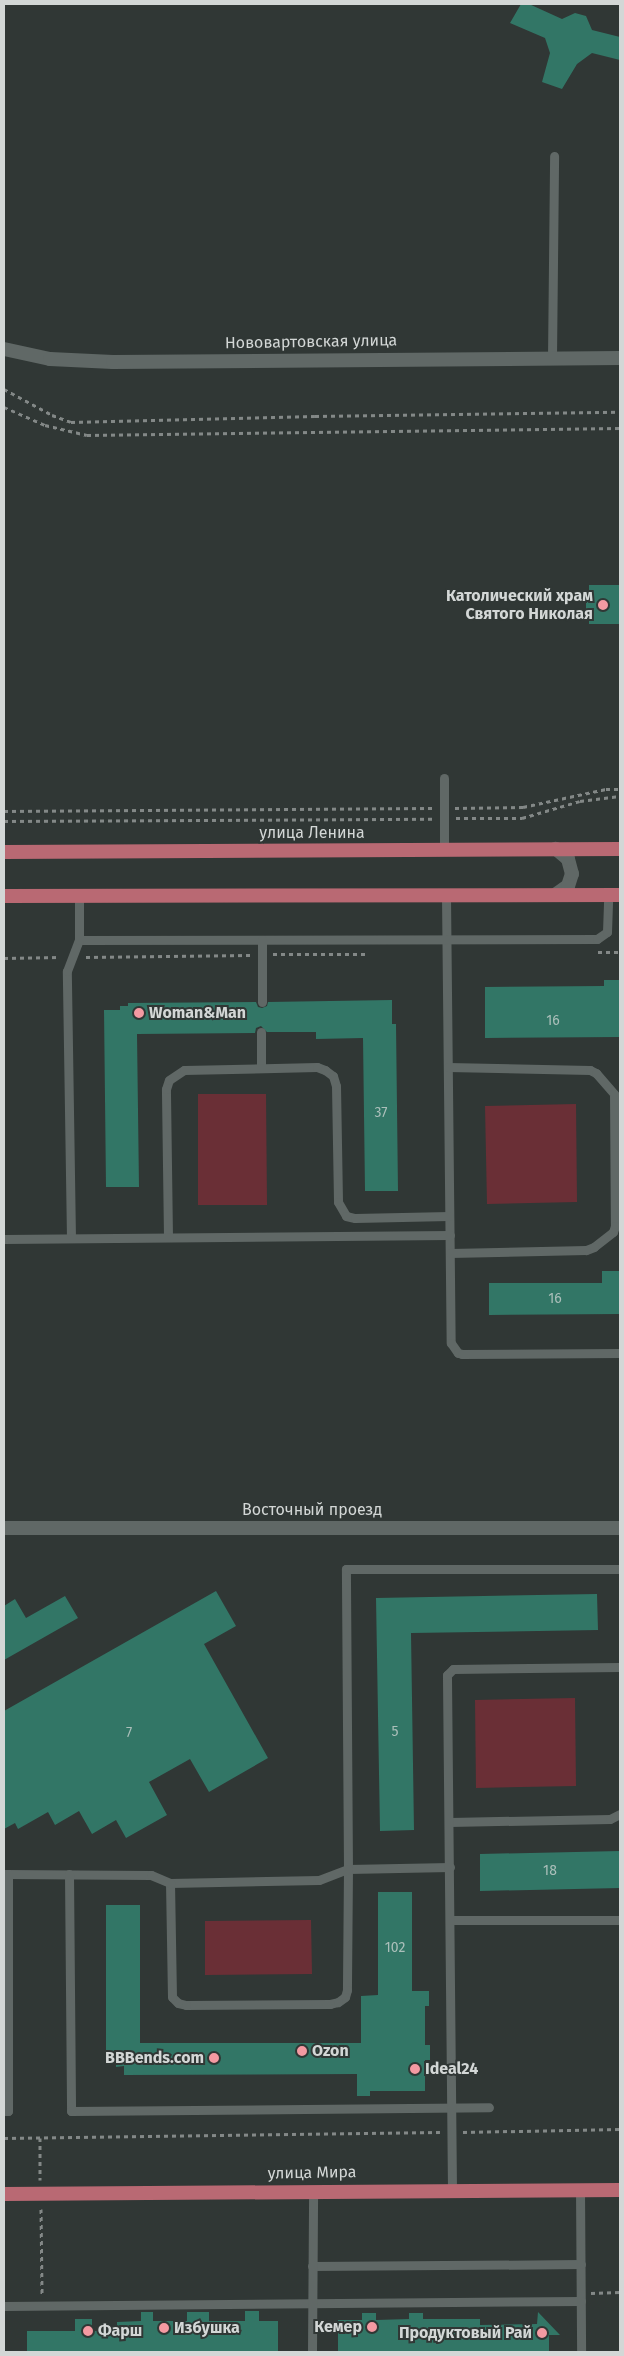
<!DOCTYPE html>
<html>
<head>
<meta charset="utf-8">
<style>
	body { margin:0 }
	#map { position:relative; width:624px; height:2356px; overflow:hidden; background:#303735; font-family:"Fira Sans",sans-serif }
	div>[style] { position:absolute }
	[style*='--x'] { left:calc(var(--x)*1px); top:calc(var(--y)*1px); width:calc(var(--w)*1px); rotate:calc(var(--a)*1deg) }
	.green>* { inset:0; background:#6a2f36 }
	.building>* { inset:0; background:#327666 }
	.path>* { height:3px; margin-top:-1.5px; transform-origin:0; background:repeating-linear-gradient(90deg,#838887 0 4px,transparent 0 8px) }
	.service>* { height:9px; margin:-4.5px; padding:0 4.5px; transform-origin:4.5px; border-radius:4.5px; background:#606866 }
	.minor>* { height:14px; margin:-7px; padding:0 7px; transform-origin:7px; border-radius:7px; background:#606866 }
	.secondary>* { height:14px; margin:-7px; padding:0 7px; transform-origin:7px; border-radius:7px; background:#606866 }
	.primary>* { height:14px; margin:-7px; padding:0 7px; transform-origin:7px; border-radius:7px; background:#b96973 }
	.dots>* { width:14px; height:14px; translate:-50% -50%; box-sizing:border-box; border:2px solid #303735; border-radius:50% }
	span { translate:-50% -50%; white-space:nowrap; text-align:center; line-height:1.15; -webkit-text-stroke:4px #303735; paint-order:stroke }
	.number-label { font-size:14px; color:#abbfba }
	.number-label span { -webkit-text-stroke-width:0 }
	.street-label { font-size:16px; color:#d3d7d6 }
	.poi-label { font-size:16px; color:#d3d7d6; font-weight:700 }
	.right { translate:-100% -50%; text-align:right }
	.left { translate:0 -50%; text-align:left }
	.frame { position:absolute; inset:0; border:5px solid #d3d7d6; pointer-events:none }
</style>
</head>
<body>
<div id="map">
	<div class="green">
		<i style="clip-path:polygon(198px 1094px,266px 1094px,267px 1205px,198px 1205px)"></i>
		<i style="clip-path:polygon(576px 1104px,577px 1202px,487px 1204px,485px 1106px)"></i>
		<i style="clip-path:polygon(575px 1698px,576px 1786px,476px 1788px,475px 1700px)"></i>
		<i style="clip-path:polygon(311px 1920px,312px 1974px,205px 1975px,205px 1921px)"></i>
	</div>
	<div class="building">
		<i style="clip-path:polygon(521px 4px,529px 4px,562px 19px,575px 13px,586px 16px,592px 30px,620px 37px,620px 60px,592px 53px,577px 64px,562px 89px,542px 82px,550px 53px,545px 38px,510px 23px)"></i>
		<i style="clip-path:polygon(589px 585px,620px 585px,620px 624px,589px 624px,589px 618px,586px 617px,586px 592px,589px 592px)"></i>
		<i style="clip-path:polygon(604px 980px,620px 980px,620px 1037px,485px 1038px,485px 987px,604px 986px)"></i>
		<i style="clip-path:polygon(392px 1000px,392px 1024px,396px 1024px,398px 1191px,365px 1191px,363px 1038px,316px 1039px,316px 1032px,267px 1032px,261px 1026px,256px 1028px,255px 1033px,137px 1034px,139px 1187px,106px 1187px,104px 1010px,120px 1010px,120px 1006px,128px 1006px,128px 1003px,256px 1002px,258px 1007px,262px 1008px,267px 1006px,268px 1002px)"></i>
		<i style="clip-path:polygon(602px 1271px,620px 1271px,620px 1314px,489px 1315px,489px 1283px,602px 1283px)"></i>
		<i style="clip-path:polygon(216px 1591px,236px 1626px,204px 1644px,268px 1758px,209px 1792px,190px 1759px,149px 1782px,167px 1815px,126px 1838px,116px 1820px,92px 1834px,79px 1811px,55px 1825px,48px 1812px,18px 1829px,15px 1823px,4px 1829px,4px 1711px)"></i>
		<i style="clip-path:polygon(597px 1594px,598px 1630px,411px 1633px,414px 1830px,380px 1831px,376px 1598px)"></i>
		<i style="clip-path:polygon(65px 1596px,78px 1618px,4px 1660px,4px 1606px,15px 1599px,26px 1618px)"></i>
		<i style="clip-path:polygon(620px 1851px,620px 1888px,480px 1891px,480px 1854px)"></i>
		<i style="clip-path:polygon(378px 1892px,412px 1892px,412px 1991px,429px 1991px,429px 2006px,425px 2006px,425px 2045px,430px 2045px,430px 2060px,425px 2060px,425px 2091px,370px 2091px,370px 2096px,357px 2096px,357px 2074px,124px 2075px,124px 2066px,116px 2067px,116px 2058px,106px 2058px,106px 1905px,140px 1905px,140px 2043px,361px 2043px,361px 1996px,378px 1995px)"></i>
		<i style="clip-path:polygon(245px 2311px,259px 2311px,259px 2321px,278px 2321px,278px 2352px,27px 2352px,27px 2331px,75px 2331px,75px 2319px,92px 2319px,92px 2331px,117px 2331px,117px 2322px,141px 2321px,141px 2312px,153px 2312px,153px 2321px,187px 2321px,187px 2312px,209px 2312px,209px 2321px,245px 2321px)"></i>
		<i style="clip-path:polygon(538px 2312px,560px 2335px,549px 2335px,549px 2352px,338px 2352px,338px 2320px,362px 2320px,362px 2313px,376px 2313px,376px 2320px,409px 2319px,409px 2313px,423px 2313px,423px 2319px,480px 2319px,480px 2325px,537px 2324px)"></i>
	</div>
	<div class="path">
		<i style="--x:4;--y:389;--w:55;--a:28.4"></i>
		<i style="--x:52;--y:415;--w:20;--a:20"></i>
		<i style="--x:71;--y:422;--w:244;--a:-1.4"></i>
		<i style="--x:315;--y:416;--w:305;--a:-0.8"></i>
		<i style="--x:4;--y:407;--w:45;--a:23.7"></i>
		<i style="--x:45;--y:425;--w:43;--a:13.4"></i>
		<i style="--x:87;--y:435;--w:533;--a:-0.75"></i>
		<i style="--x:455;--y:808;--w:68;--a:-0.8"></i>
		<i style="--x:523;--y:807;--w:85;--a:-12.2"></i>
		<i style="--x:606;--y:789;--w:14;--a:0"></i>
		<i style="--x:4;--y:811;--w:428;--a:-0.4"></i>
		<i style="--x:456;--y:818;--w:66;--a:0"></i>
		<i style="--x:522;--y:818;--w:60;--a:-16.3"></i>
		<i style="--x:580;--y:801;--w:40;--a:-7.1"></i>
		<i style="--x:4;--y:821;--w:429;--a:-0.3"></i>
		<i style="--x:598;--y:952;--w:22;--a:0"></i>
		<i style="--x:273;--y:954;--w:94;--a:0"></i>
		<i style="--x:86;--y:957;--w:164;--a:-0.7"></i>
		<i style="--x:4;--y:958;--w:56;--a:-1"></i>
		<i style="--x:463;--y:2132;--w:157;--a:-1.1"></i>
		<i style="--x:4;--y:2138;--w:436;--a:-0.8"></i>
		<i style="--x:40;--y:2138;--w:42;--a:90"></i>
		<i style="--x:41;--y:2209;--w:86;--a:89.3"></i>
		<i style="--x:591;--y:2293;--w:29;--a:-2"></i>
	</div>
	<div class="service">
		<i style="--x:552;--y:358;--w:202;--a:-89.4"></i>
		<i style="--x:444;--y:778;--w:71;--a:90"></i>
		<i style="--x:446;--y:896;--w:447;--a:89.4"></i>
		<i style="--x:451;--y:1343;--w:12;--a:55"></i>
		<i style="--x:458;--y:1353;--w:4;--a:14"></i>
		<i style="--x:462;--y:1354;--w:158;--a:-0.4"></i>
		<i style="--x:79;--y:940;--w:518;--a:-0.11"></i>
		<i style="--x:597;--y:939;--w:12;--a:-35"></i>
		<i style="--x:607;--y:932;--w:37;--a:-88"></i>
		<i style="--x:262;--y:1002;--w:62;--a:-90"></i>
		<i style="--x:448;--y:1067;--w:142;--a:1.2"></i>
		<i style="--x:590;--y:1070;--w:7;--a:27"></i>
		<i style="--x:596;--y:1073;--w:28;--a:49"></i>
		<i style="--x:614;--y:1094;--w:132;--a:89.6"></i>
		<i style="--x:615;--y:1226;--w:6;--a:108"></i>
		<i style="--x:613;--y:1232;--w:24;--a:142"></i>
		<i style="--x:594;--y:1247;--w:9;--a:159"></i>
		<i style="--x:586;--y:1250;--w:136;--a:178.7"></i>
		<i style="--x:261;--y:1068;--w:36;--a:-90"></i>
		<i style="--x:168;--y:1237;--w:148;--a:-90.8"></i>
		<i style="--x:166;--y:1089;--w:9;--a:-72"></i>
		<i style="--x:169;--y:1080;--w:18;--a:-34"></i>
		<i style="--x:184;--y:1070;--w:133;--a:-1.3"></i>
		<i style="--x:317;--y:1067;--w:9;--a:21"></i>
		<i style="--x:325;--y:1070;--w:10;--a:37"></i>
		<i style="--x:333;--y:1076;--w:10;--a:73"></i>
		<i style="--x:336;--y:1086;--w:116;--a:89"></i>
		<i style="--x:338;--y:1202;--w:16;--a:60"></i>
		<i style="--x:346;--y:1216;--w:9;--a:13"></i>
		<i style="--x:355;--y:1218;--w:94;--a:-1.2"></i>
		<i style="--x:71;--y:1238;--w:267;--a:-90.9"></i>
		<i style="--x:67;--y:971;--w:33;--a:-69"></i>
		<i style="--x:79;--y:940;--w:43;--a:-90"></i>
		<i style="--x:4;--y:1239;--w:446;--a:-0.5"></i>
		<i style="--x:450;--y:1822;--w:160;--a:-1.1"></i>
		<i style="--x:610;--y:1819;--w:11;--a:-27"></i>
		<i style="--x:450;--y:1867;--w:102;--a:178.9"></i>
		<i style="--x:348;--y:1869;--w:300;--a:-90.4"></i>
		<i style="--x:346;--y:1569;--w:274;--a:0"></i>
		<i style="--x:348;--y:1869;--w:121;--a:90.5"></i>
		<i style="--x:347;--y:1990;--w:7;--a:106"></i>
		<i style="--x:345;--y:1997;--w:9;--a:144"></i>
		<i style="--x:338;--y:2002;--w:8;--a:166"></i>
		<i style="--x:330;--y:2004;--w:144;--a:179.6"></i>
		<i style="--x:186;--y:2005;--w:8;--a:-166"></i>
		<i style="--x:178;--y:2003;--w:8;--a:-135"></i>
		<i style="--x:172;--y:1997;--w:114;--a:-91"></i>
		<i style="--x:170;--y:1883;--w:149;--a:-1.2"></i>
		<i style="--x:319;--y:1880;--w:31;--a:-21"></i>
		<i style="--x:4;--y:1874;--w:147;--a:0.4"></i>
		<i style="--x:151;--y:1875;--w:21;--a:23"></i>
		<i style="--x:69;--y:1874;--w:237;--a:89.5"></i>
		<i style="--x:71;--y:2111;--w:418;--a:-0.5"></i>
		<i style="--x:451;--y:1920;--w:169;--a:0"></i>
		<i style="--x:4;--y:2111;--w:4;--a:0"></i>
		<i style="--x:8;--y:2111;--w:237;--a:-90"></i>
		<i style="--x:452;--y:2190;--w:515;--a:-90.56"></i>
		<i style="--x:447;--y:1675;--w:8;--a:-45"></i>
		<i style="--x:453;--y:1669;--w:167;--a:-0.7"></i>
		<i style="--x:580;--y:2190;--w:162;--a:89.6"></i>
		<i style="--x:312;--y:2266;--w:269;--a:-0.4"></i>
		<i style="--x:4;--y:2306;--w:577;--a:-0.5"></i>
		<i style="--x:312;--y:2352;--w:161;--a:-89.6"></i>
	</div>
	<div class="minor">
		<i style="--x:555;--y:895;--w:16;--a:-35"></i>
		<i style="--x:568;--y:886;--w:13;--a:-72"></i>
		<i style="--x:572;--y:874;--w:16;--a:-105"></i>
		<i style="--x:568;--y:859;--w:16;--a:-140"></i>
		<i style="--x:4;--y:1528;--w:616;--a:0"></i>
	</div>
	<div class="secondary">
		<i style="--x:4;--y:349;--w:47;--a:12.3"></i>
		<i style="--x:50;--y:359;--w:63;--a:2.7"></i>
		<i style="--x:113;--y:362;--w:507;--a:-0.45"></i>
	</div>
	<div class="primary">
		<i style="--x:4;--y:852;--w:616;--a:-0.28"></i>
		<i style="--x:4;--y:896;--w:616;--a:-0.09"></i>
		<i style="--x:4;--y:2194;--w:616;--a:-0.37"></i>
	</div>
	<div class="dots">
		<i style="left:603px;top:605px;background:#f49aa2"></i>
		<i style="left:139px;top:1013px;background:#f49aa2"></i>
		<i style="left:302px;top:2051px;background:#f49aa2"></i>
		<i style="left:214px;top:2058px;background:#f49aa2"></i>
		<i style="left:415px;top:2069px;background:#f49aa2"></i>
		<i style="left:372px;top:2327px;background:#f49aa2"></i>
		<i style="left:164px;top:2328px;background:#f49aa2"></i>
		<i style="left:88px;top:2331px;background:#f49aa2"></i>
		<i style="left:542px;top:2333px;background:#f49aa2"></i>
	</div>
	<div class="number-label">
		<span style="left:553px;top:1021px">16</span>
		<span style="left:381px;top:1113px">37</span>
		<span style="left:555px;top:1299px">16</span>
		<span style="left:395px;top:1732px">5</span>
		<span style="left:129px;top:1733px">7</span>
		<span style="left:550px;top:1871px">18</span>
		<span style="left:395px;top:1948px">102</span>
	</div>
	<div class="street-label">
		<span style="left:311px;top:342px;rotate:-1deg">Нововартовская улица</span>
		<span style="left:312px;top:833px">улица Ленина</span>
		<span style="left:312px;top:1510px">Восточный проезд</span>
		<span style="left:312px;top:2173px;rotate:-1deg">улица Мира</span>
	</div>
	<div class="poi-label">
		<span class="right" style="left:593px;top:605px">Католический храм<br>Святого Николая</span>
		<span class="left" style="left:149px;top:1013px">Woman&amp;Man</span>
		<span class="left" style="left:312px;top:2051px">Ozon</span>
		<span class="right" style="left:204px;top:2058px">BBBends.com</span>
		<span class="left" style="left:425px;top:2069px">Ideal24</span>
		<span class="right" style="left:362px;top:2327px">Кемер</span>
		<span class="left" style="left:174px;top:2328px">Избушка</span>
		<span class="left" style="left:98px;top:2331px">Фарш</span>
		<span class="right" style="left:532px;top:2333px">Продуктовый Рай</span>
	</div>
	<div class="frame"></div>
</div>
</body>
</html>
